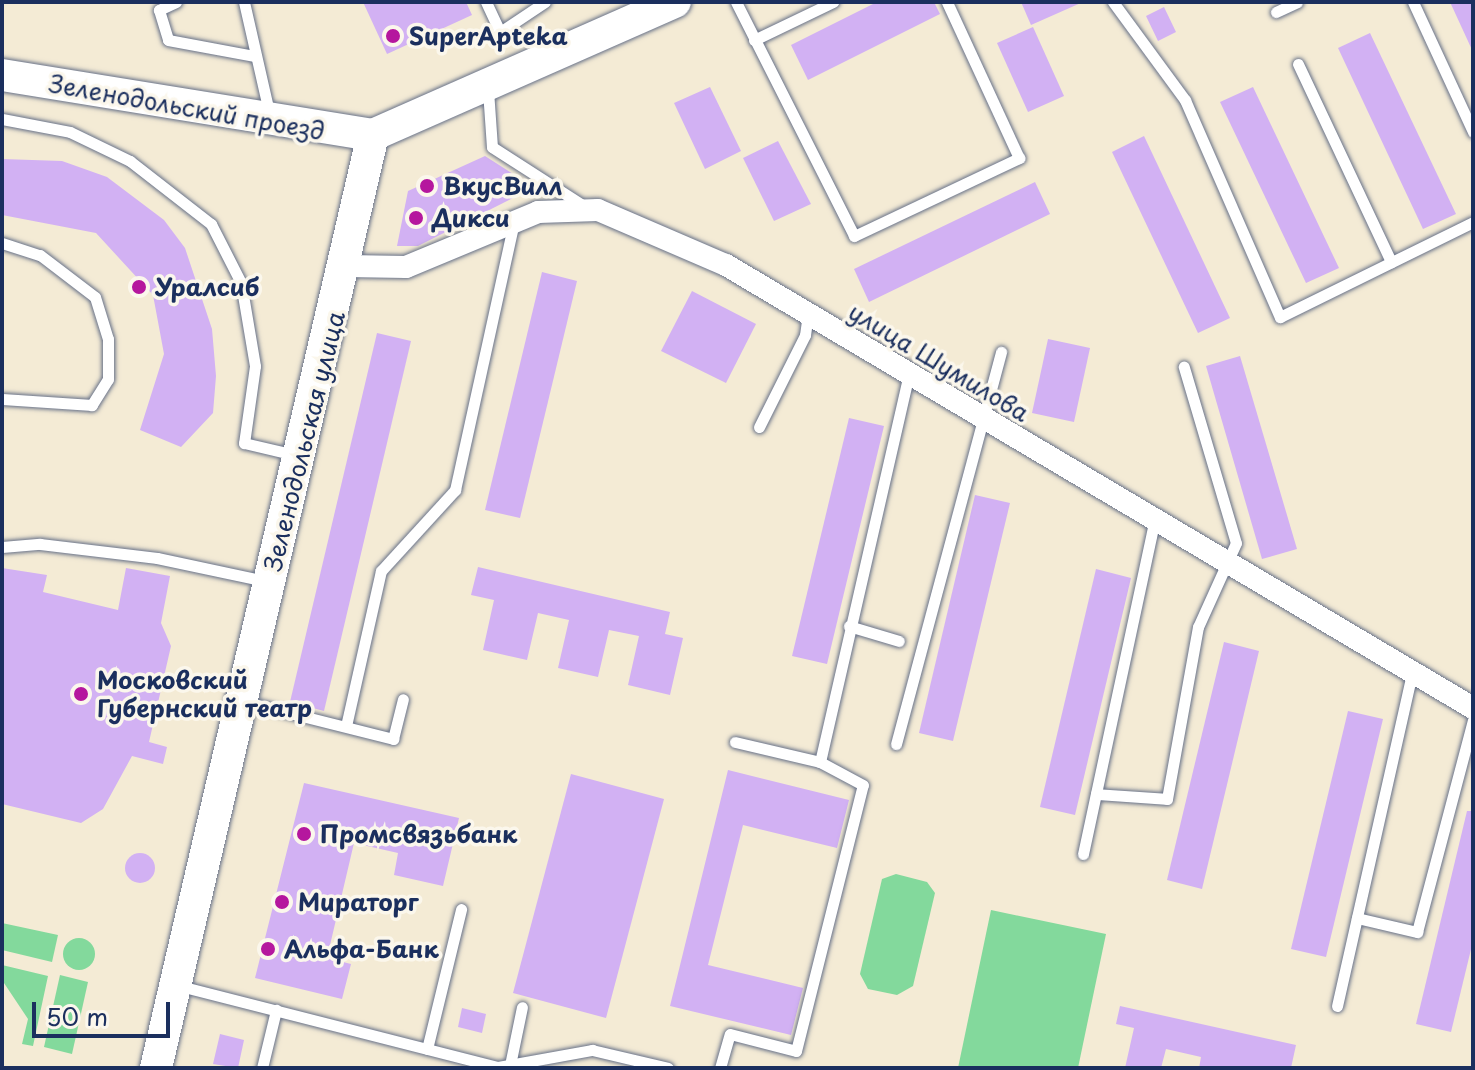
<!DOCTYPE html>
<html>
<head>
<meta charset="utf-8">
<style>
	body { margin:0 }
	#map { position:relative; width:1475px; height:1070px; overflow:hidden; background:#f4ebd5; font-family:"Playpen Sans",sans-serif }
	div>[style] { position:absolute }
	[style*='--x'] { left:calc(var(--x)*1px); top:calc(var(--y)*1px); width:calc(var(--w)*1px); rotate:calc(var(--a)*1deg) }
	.green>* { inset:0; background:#83d99c }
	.round { border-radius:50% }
	.building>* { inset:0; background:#d2b1f3 }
	.roads { filter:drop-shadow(0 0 2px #677188) drop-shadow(0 0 2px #677188) }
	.lane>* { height:11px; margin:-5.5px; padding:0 5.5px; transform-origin:5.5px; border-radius:5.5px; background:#fff }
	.street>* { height:22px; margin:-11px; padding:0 11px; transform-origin:11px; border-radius:11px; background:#fff }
	.secondary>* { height:32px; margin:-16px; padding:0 16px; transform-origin:16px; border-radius:16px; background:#fff }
	.dots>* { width:22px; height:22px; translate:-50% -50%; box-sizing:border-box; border:4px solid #fbf7ec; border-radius:50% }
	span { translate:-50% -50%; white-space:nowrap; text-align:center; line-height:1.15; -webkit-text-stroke:7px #fbf7ec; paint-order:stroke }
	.poi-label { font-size:24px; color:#1b2f5e; font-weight:700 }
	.left { translate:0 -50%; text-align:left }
	.street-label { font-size:24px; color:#1b2f5e }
	.frame { position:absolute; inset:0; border:4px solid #1b2f5e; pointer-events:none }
	.scale { position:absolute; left:32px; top:1002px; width:138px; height:36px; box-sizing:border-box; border:4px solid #1b2f5e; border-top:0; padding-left:10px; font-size:24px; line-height:28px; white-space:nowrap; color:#1b2f5e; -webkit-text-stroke:6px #fbf7ec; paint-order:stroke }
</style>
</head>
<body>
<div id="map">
	<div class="green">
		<i style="clip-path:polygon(896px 874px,927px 882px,935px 893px,913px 986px,897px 995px,868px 989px,860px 974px,882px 879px)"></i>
		<i style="clip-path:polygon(991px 910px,1106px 934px,1078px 1068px,958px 1068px)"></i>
		<i style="clip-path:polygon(2px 923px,58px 935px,52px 962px,2px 950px)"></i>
		<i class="round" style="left:63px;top:938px;width:32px;height:32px"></i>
		<i style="clip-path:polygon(2px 965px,48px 976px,33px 1046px,22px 1044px,28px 1019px,2px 980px)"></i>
		<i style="clip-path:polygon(60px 975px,88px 982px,72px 1054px,44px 1047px)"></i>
	</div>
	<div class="building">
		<i style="clip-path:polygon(363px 2px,466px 2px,472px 15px,387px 54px)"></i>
		<i style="clip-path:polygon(877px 2px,934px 2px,940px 14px,808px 80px,791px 45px)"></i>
		<i style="clip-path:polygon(1021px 2px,1083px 2px,1031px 25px)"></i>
		<i style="clip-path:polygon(1450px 2px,1473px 2px,1473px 52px)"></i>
		<i style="clip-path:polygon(1164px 7px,1176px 32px,1158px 41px,1146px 16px)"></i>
		<i style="clip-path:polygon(1033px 27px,1064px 96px,1028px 112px,997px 43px)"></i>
		<i style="clip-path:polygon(1370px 33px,1456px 214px,1423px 229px,1338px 48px)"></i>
		<i style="clip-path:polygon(710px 87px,741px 151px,705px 169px,674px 103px)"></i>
		<i style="clip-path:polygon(1253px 87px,1339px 268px,1306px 283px,1220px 102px)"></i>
		<i style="clip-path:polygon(1144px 136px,1230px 318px,1198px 333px,1112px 152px)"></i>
		<i style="clip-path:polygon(778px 141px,811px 204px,774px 221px,743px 158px)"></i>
		<i style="clip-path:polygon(485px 156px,529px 184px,523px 193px,418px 246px,397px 246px,408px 191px)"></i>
		<i style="clip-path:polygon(2px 159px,62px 161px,107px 177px,164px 220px,185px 248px,212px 329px,216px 376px,213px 413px,181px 447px,140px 430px,164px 354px,153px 295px,96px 233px,2px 215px)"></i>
		<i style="clip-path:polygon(1035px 182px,1050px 214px,869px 302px,854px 269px)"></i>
		<i style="clip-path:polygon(542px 272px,577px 281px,520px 518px,485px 510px)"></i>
		<i style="clip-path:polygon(692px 291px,756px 324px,726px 383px,661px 351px)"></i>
		<i style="clip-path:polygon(377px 333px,411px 341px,324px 711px,290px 702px)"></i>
		<i style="clip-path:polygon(1048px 339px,1090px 348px,1074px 422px,1032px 413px)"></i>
		<i style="clip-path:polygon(1240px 356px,1297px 549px,1262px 559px,1206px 366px)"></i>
		<i style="clip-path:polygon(849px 418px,884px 426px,827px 664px,792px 656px)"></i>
		<i style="clip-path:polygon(975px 495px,1010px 503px,953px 741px,919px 733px)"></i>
		<i style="clip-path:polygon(478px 567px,670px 612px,665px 634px,683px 638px,670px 695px,628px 685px,639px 636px,609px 630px,598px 677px,558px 668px,569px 620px,538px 613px,527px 660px,483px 650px,494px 600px,471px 595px)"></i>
		<i style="clip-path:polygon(2px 568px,47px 575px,43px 592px,118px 610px,126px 568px,170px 576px,161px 623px,171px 646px,149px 742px,167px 747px,163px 764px,132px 756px,103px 809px,81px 823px,2px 804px)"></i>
		<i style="clip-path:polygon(1096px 569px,1131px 578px,1075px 815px,1040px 807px)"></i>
		<i style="clip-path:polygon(1224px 642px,1259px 651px,1202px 889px,1167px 880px)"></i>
		<i style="clip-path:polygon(1348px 711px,1383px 719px,1326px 957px,1291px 949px)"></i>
		<i style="clip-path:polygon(728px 770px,849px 800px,837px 848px,743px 825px,708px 965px,803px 988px,791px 1035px,670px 1006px)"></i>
		<i style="clip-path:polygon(571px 774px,664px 799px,606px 1018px,513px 993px)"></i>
		<i style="clip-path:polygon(304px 783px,459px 818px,443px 886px,394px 875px,398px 853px,354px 843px,327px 958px,351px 964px,342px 999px,255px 978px)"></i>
		<i style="clip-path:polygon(1467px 811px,1473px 811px,1473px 941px,1451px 1032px,1416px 1024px)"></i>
		<i class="round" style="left:125px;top:853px;width:30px;height:30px"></i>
		<i style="clip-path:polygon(1120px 1006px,1296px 1045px,1291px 1068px,1199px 1068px,1201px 1057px,1166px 1049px,1161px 1068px,1125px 1068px,1134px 1028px,1116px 1024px)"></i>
		<i style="clip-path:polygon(462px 1008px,486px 1014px,482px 1033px,458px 1027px)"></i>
		<i style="clip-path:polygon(220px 1034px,244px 1040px,238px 1068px,213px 1064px)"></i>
	</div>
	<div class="roads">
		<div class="lane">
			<i style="--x:176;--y:2;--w:19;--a:155"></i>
			<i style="--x:159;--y:10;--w:31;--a:73"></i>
			<i style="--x:168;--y:40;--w:87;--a:10.5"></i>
			<i style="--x:244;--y:2;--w:117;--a:77.2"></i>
			<i style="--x:486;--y:2;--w:33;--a:65"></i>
			<i style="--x:500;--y:32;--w:54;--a:-33.7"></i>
			<i style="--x:736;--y:2;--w:262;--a:63.2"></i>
			<i style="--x:854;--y:236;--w:183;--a:-25.3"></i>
			<i style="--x:1019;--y:158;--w:172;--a:-114.8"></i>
			<i style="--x:1113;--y:2;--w:122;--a:53.7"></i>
			<i style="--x:1185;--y:100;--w:237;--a:66.4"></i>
			<i style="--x:1280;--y:317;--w:215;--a:-26.2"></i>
			<i style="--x:1413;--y:2;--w:143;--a:65.2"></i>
			<i style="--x:1276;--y:12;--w:23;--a:-25"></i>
			<i style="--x:754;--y:40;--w:88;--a:-25.7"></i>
			<i style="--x:1298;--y:64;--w:219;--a:64.8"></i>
			<i style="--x:488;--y:90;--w:57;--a:86"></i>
			<i style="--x:492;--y:147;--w:109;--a:32.7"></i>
			<i style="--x:2;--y:119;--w:69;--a:10.8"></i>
			<i style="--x:70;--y:132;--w:67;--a:25.8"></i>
			<i style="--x:130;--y:161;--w:103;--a:37.9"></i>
			<i style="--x:211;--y:224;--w:66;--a:63"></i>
			<i style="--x:241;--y:283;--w:84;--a:80.4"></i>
			<i style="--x:255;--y:366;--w:78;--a:98.1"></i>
			<i style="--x:244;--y:443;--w:52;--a:13.2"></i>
			<i style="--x:2;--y:243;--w:40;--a:18"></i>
			<i style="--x:40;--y:255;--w:69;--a:37.4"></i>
			<i style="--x:95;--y:297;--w:44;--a:72.8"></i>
			<i style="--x:108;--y:339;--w:40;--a:90"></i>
			<i style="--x:108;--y:379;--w:31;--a:122"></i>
			<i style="--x:92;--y:405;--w:90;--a:-176.2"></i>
			<i style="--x:759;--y:427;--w:103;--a:-63.4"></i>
			<i style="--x:805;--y:335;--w:22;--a:-82"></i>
			<i style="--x:2;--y:547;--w:38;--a:-5"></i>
			<i style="--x:40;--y:544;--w:118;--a:6.8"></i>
			<i style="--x:157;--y:558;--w:110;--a:12"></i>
			<i style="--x:849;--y:626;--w:52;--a:16.7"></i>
			<i style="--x:246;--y:702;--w:152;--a:14.1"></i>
			<i style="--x:393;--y:739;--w:41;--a:-76"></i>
			<i style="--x:346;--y:726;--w:159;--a:-77.3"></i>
			<i style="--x:381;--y:571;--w:110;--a:-47.6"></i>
			<i style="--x:455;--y:490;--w:274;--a:-77.6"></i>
			<i style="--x:735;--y:742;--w:87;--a:13.2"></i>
			<i style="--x:896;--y:744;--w:406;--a:-75"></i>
			<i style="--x:1096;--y:794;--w:71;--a:4"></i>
			<i style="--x:1167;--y:799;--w:175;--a:-79.8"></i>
			<i style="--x:1198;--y:627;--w:92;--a:-65.7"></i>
			<i style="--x:1236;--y:543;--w:184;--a:-106.5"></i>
			<i style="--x:1083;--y:854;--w:343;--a:-77.9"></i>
			<i style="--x:1357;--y:918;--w:62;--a:13.1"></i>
			<i style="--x:1417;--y:932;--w:219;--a:-75.2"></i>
			<i style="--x:176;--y:985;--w:332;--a:14.3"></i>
			<i style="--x:498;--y:1067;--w:96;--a:-10.3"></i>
			<i style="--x:592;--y:1050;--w:78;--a:13.3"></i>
			<i style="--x:1337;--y:1006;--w:342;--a:-77.3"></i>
			<i style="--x:427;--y:1049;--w:144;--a:-76.3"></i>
			<i style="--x:510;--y:1065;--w:59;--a:-78.3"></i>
			<i style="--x:262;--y:1068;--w:60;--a:-76.4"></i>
			<i style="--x:720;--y:1068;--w:35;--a:-74"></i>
			<i style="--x:730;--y:1034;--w:68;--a:14.4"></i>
			<i style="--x:796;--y:1051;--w:274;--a:-75.9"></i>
			<i style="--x:863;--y:785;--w:49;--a:-151.9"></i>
			<i style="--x:820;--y:762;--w:399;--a:-77.1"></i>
		</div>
		<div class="street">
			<i style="--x:346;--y:266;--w:60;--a:1"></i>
			<i style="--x:406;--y:267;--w:143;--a:-22.6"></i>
			<i style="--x:538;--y:212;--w:60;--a:-1.9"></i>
			<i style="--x:598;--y:210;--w:139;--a:23.3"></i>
			<i style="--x:726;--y:265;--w:868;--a:30.67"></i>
		</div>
		<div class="secondary">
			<i style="--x:2;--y:75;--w:376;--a:9.2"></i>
			<i style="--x:373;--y:135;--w:330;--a:-23.8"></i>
			<i style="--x:156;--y:1068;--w:958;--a:-76.91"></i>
		</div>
	</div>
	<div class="dots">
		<i style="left:393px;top:36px;background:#b5179e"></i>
		<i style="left:427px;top:186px;background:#b5179e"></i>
		<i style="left:416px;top:218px;background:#b5179e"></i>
		<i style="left:139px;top:287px;background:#b5179e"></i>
		<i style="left:81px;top:694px;background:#b5179e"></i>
		<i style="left:304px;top:834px;background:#b5179e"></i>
		<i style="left:282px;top:902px;background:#b5179e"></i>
		<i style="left:268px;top:949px;background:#b5179e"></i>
	</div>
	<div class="poi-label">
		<span class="left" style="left:409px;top:36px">SuperApteka</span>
		<span class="left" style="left:443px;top:186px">ВкусВилл</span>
		<span class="left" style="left:432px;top:218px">Дикси</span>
		<span class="left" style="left:155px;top:287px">Уралсиб</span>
		<span class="left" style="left:97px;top:694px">Московский<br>Губернский театр</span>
		<span class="left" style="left:320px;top:834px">Промсвязьбанк</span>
		<span class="left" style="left:298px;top:902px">Мираторг</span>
		<span class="left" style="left:284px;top:949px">Альфа-Банк</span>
	</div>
	<div class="street-label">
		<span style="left:187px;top:107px;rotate:10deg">Зеленодольский проезд</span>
		<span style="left:939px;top:362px;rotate:31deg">улица Шумилова</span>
		<span style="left:304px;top:441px;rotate:-76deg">Зеленодольская улица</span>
	</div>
	<div class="frame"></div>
	<div class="scale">50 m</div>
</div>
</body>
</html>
